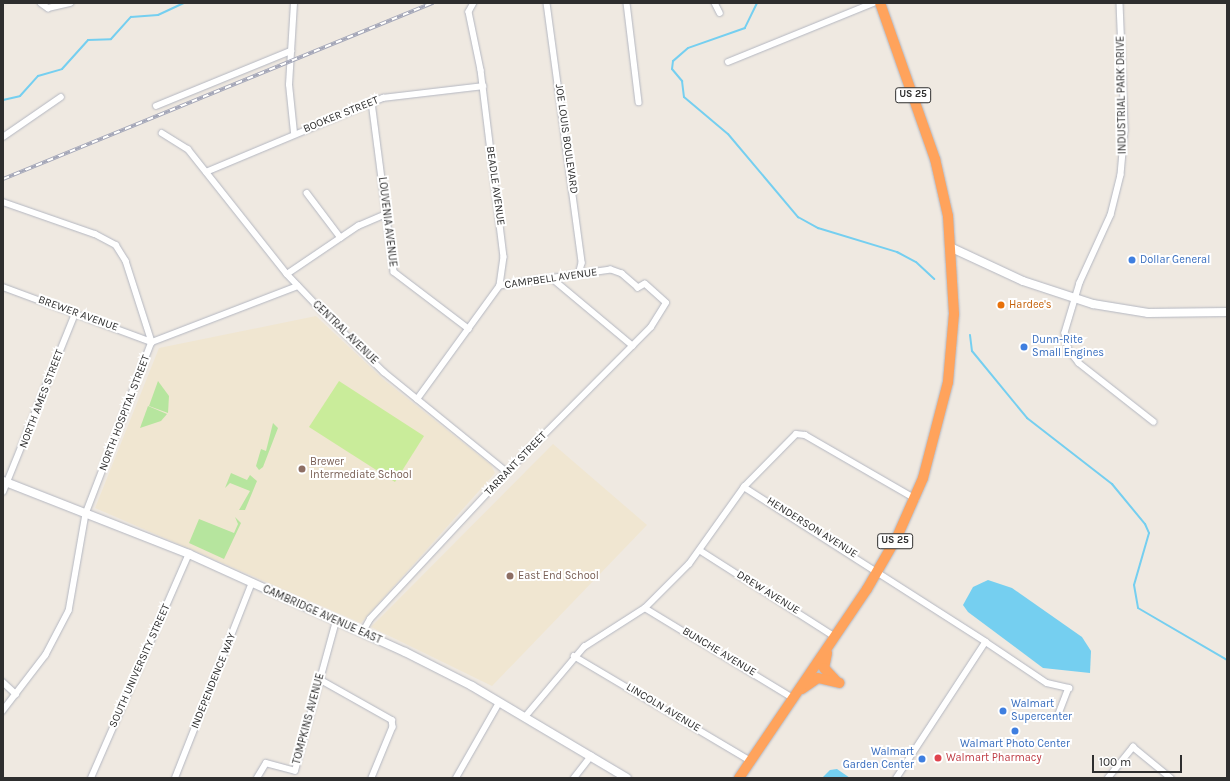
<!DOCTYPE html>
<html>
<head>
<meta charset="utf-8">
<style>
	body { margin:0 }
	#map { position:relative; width:1230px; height:781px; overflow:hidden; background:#efe9e1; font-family:Karla,sans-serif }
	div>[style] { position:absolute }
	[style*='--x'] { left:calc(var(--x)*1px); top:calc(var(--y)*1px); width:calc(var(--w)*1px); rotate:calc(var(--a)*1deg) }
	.education>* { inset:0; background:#f0e6d1 }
	.green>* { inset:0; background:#b6e59e }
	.pitch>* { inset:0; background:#c9ec9a }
	.water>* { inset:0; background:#75cff0 }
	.stream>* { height:2px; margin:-1px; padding:0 1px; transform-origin:1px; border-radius:1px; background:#75cff0 }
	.roads { filter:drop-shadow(0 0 1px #b4b7c1) drop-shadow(0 0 1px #b4b7c1) }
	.street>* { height:5.5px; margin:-2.75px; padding:0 2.75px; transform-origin:2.75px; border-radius:2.75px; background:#fff }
	.secondary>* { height:8px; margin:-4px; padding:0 4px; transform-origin:4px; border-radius:4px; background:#fff }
	.highway>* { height:10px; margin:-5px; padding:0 5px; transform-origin:5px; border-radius:5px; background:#ffa35c }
	.rail>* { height:3.5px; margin-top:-1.75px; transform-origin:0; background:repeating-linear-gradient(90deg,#fff 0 6px,#a3a6b8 0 12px); box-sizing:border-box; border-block:1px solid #a3a6b8 }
	.dots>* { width:11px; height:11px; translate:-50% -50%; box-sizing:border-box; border:2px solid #fff; border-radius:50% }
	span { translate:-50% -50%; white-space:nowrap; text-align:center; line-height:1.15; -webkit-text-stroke:4px #fff; paint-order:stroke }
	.shield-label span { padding:1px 3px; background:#fff; border:1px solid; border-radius:3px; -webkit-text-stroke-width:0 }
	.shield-label { font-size:10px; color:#2e2e2e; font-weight:700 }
	.street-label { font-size:11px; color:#2e2e2e }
	.shop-label { font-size:11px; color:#366cbe }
	.left { translate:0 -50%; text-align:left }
	.right { translate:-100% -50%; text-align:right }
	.food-label { font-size:11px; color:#c56008 }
	.education-label { font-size:11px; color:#785e54 }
	.health-label { font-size:11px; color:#be3a42 }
	.frame { position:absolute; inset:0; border:4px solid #2e2e2e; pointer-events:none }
	.scale { position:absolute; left:1092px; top:755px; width:90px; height:18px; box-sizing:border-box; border:2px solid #2e2e2e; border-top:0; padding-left:5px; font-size:12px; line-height:14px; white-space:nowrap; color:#2e2e2e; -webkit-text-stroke:3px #fff; paint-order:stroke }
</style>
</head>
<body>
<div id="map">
	<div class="education">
		<i style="clip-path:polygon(316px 316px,384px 380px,491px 465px,495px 473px,361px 623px,95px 508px,159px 348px)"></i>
		<i style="clip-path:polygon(553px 444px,647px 525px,492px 686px,371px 627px)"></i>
	</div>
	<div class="green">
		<i style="clip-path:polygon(158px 381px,169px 396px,168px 413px,149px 406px)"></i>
		<i style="clip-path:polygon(148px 406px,167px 414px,161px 421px,140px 428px)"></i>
		<i style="clip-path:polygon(273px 423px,278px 428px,263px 467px,259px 470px,256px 466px,261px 449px,266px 451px)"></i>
		<i style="clip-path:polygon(231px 473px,247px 480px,250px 475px,257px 481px,245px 510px,239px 510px,250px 491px,230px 483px,225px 488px)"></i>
		<i style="clip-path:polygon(235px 517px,241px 523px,224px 559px,189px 543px,199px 519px,234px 533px,238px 524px)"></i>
	</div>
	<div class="pitch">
		<i style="clip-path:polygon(339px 381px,424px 436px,395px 482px,309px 427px)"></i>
	</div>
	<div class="water">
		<i style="clip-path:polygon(988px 580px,1012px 588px,1082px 637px,1091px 651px,1090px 673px,1043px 668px,968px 612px,963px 605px,973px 587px)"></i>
		<i style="clip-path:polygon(837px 769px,850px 778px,822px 778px,830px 770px)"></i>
	</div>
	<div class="stream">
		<i style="--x:757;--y:3;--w:28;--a:116"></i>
		<i style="--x:745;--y:28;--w:60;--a:160.7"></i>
		<i style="--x:688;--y:48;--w:20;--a:139"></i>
		<i style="--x:673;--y:61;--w:8;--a:97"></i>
		<i style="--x:672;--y:69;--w:16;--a:50"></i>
		<i style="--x:682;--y:81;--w:16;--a:83"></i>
		<i style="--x:684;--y:97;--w:57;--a:40.1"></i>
		<i style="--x:728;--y:134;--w:109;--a:49.9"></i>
		<i style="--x:798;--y:217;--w:23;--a:29"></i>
		<i style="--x:818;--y:228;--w:83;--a:16.9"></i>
		<i style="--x:897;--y:252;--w:21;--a:28"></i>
		<i style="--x:916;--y:262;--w:25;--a:43"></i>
		<i style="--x:3;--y:100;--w:17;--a:-13"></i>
		<i style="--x:20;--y:96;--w:27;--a:-48"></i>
		<i style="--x:38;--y:76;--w:25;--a:-16"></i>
		<i style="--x:62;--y:69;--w:39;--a:-48"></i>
		<i style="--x:88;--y:40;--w:23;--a:-2"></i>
		<i style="--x:111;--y:39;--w:30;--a:-48"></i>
		<i style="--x:131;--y:17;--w:27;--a:-4"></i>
		<i style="--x:158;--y:15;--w:29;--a:-25"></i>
		<i style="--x:970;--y:335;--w:16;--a:83"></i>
		<i style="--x:972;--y:351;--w:87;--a:50.6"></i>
		<i style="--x:1027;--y:418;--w:108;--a:37.8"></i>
		<i style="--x:1112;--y:484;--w:52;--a:50.5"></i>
		<i style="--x:1145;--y:524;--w:10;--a:66"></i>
		<i style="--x:1149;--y:533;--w:54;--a:106.1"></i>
		<i style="--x:1134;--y:585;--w:23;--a:80"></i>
		<i style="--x:1138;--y:608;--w:103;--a:30.3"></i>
	</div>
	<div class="roads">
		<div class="street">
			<i style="--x:41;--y:3;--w:9;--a:36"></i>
			<i style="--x:48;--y:8;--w:23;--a:-13"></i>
			<i style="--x:474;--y:3;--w:10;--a:119"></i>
			<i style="--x:469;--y:12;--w:59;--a:78.3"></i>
			<i style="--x:481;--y:70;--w:188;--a:83"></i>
			<i style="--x:504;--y:257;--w:29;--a:98"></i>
			<i style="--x:547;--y:3;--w:262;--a:82.3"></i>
			<i style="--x:582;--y:263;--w:12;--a:104"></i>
			<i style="--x:627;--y:3;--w:100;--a:83.1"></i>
			<i style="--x:715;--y:3;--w:11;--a:63"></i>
			<i style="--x:1120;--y:3;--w:127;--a:87.7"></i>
			<i style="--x:1125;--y:130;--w:45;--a:95.1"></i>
			<i style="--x:1121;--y:175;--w:41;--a:104"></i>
			<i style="--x:1111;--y:215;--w:75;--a:114.5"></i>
			<i style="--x:1080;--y:283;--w:52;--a:106.7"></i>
			<i style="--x:1065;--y:333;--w:17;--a:77"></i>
			<i style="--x:1069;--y:350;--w:16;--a:52"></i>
			<i style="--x:1079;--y:363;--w:95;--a:38.2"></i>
			<i style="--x:728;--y:62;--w:157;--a:-22.1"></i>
			<i style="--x:372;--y:102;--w:171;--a:82.6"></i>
			<i style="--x:394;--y:272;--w:94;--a:37.2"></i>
			<i style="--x:156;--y:106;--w:146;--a:-22.2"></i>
			<i style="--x:162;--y:133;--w:31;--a:32"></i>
			<i style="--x:188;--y:149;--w:159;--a:51.6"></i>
			<i style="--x:287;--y:274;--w:58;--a:46.4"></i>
			<i style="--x:327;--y:316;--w:80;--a:44.5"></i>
			<i style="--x:384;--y:372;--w:159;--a:39.1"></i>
			<i style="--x:294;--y:133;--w:48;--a:-95.9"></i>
			<i style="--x:289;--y:85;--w:82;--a:-86.5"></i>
			<i style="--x:3;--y:137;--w:70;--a:-34.6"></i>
			<i style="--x:206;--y:172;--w:192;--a:-22.7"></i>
			<i style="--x:383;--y:98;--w:101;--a:-6.8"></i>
			<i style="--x:307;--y:193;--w:56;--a:52.9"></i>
			<i style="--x:3;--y:202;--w:97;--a:19.2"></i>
			<i style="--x:95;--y:234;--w:24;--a:28"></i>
			<i style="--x:116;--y:245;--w:19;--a:58"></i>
			<i style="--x:126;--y:261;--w:85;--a:72.2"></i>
			<i style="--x:152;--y:342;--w:184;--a:111"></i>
			<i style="--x:86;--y:514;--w:98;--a:99.9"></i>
			<i style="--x:69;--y:611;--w:50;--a:117.6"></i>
			<i style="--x:46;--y:655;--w:71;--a:127.5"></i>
			<i style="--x:287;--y:274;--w:86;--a:-34.1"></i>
			<i style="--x:358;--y:226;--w:30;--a:-23"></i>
			<i style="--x:553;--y:279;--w:104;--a:39.9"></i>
			<i style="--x:3;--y:287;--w:159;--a:20.3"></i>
			<i style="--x:152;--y:342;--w:156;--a:-21"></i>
			<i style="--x:744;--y:487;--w:287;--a:32.6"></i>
			<i style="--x:986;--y:642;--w:163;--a:123.2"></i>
			<i style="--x:3;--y:492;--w:192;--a:-68"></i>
			<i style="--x:701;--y:551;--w:158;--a:32.6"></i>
			<i style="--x:645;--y:608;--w:173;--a:31.3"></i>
			<i style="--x:362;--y:633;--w:16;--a:-60"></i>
			<i style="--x:370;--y:619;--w:201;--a:-47"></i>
			<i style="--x:507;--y:472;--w:204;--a:-45.2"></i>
			<i style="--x:651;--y:327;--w:28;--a:-58"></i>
			<i style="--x:666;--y:303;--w:28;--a:-138"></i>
			<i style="--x:645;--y:284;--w:8;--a:150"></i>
			<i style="--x:638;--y:288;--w:21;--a:-139"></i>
			<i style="--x:622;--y:274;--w:12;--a:-160"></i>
			<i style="--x:611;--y:270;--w:112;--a:171.8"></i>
			<i style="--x:500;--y:286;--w:140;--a:126"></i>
			<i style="--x:986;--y:642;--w:73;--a:33.9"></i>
			<i style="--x:1047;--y:683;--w:23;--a:13"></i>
			<i style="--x:1069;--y:688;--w:31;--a:111"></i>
			<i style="--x:574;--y:656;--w:206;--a:30.7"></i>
			<i style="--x:319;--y:679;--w:84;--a:29.3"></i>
			<i style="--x:392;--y:720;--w:7;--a:82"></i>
			<i style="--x:393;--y:727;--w:55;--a:112.4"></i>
			<i style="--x:3;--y:682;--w:18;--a:43"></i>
			<i style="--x:525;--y:717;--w:92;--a:-49.9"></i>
			<i style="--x:584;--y:647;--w:72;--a:-32.6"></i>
			<i style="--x:645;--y:608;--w:62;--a:-45"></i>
			<i style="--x:689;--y:564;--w:95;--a:-54.5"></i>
			<i style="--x:744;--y:487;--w:74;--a:-45.5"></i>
			<i style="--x:796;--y:434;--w:9;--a:6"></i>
			<i style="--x:805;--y:435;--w:128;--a:30"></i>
			<i style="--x:295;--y:771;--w:156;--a:-74.7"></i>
			<i style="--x:91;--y:778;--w:244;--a:-66.4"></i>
			<i style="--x:175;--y:778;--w:210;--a:-68.5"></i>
			<i style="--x:257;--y:778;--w:17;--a:-59"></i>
			<i style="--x:266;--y:763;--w:30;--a:15"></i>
			<i style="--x:456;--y:778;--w:86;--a:-60.2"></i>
			<i style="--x:574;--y:778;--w:28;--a:-52"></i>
			<i style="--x:1108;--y:778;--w:40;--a:-51"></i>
			<i style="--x:1133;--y:747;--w:49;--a:39.2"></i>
		</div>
		<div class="secondary">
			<i style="--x:952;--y:248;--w:78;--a:24.9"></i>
			<i style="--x:1023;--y:281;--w:74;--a:18.2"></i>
			<i style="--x:1093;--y:304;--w:56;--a:9.3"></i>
			<i style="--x:1148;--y:313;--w:79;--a:-0.7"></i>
			<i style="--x:3;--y:481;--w:200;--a:21.4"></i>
			<i style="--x:189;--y:554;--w:237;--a:24.4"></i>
			<i style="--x:405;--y:652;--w:75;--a:26.9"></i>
			<i style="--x:472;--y:686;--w:180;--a:30.7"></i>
		</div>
		<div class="highway">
			<i style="--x:827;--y:653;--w:15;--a:101"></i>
			<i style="--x:824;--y:668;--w:18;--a:47"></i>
			<i style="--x:802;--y:689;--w:19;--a:-35"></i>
			<i style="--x:818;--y:678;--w:22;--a:13"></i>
			<i style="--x:739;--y:778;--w:228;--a:-55.9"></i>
			<i style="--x:867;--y:589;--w:60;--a:-60"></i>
			<i style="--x:897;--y:537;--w:64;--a:-66.2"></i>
			<i style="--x:923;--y:478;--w:99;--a:-75.4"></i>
			<i style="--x:948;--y:382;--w:68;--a:-85"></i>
			<i style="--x:954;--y:314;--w:98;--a:-93.5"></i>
			<i style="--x:948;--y:216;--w:58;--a:-102.8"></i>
			<i style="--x:935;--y:159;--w:165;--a:-109.4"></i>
		</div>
	</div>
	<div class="rail">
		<i style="--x:3;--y:179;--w:465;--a:-22.3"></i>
	</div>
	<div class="dots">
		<i style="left:1132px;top:260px;background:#3f7fe0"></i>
		<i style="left:1001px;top:305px;background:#e8710a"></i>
		<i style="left:1024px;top:347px;background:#3f7fe0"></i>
		<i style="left:302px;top:469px;background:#8d6e63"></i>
		<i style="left:510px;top:576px;background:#8d6e63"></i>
		<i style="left:1003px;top:711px;background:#3f7fe0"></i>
		<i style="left:1015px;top:731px;background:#3f7fe0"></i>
		<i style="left:938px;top:758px;background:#e0444e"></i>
		<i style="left:922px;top:759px;background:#3f7fe0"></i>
	</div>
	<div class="shield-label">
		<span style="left:913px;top:95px">US 25</span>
		<span style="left:895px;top:541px">US 25</span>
	</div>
	<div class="street-label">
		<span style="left:1122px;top:95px;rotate:-91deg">INDUSTRIAL PARK DRIVE</span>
		<span style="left:341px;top:115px;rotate:-22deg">BOOKER STREET</span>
		<span style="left:566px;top:139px;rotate:82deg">JOE LOUIS BOULEVARD</span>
		<span style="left:495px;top:186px;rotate:82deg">BEADLE AVENUE</span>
		<span style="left:387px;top:222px;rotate:83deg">LOUVENIA AVENUE</span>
		<span style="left:551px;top:279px;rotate:-8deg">CAMPBELL AVENUE</span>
		<span style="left:78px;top:314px;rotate:20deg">BREWER AVENUE</span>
		<span style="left:345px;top:333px;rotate:44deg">CENTRAL AVENUE</span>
		<span style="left:42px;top:399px;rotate:-69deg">NORTH AMES STREET</span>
		<span style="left:125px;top:413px;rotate:-69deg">NORTH HOSPITAL STREET</span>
		<span style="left:516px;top:464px;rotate:-46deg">TARRANT STREET</span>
		<span style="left:812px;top:528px;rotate:32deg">HENDERSON AVENUE</span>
		<span style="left:768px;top:593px;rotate:32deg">DREW AVENUE</span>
		<span style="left:322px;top:615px;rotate:24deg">CAMBRIDGE AVENUE EAST</span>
		<span style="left:719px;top:652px;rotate:31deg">BUNCHE AVENUE</span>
		<span style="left:140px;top:666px;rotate:-66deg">SOUTH UNIVERSITY STREET</span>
		<span style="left:214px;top:681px;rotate:-68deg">INDEPENDENCE WAY</span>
		<span style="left:663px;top:708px;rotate:31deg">LINCOLN AVENUE</span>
		<span style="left:309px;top:719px;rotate:-75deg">TOMPKINS AVENUE</span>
	</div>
	<div class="shop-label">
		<span class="left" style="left:1140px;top:260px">Dollar General</span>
		<span class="left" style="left:1032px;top:347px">Dunn-Rite<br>Small Engines</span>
		<span class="left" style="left:1011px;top:711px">Walmart<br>Supercenter</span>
		<span style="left:1015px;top:744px">Walmart Photo Center</span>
		<span class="right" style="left:914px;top:759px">Walmart<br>Garden Center</span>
	</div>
	<div class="food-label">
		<span class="left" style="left:1009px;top:305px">Hardee's</span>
	</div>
	<div class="education-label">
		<span class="left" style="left:310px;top:469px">Brewer<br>Intermediate School</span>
		<span class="left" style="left:518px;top:576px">East End School</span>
	</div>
	<div class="health-label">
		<span class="left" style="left:946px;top:758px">Walmart Pharmacy</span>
	</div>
	<div class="frame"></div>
	<div class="scale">100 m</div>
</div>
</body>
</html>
